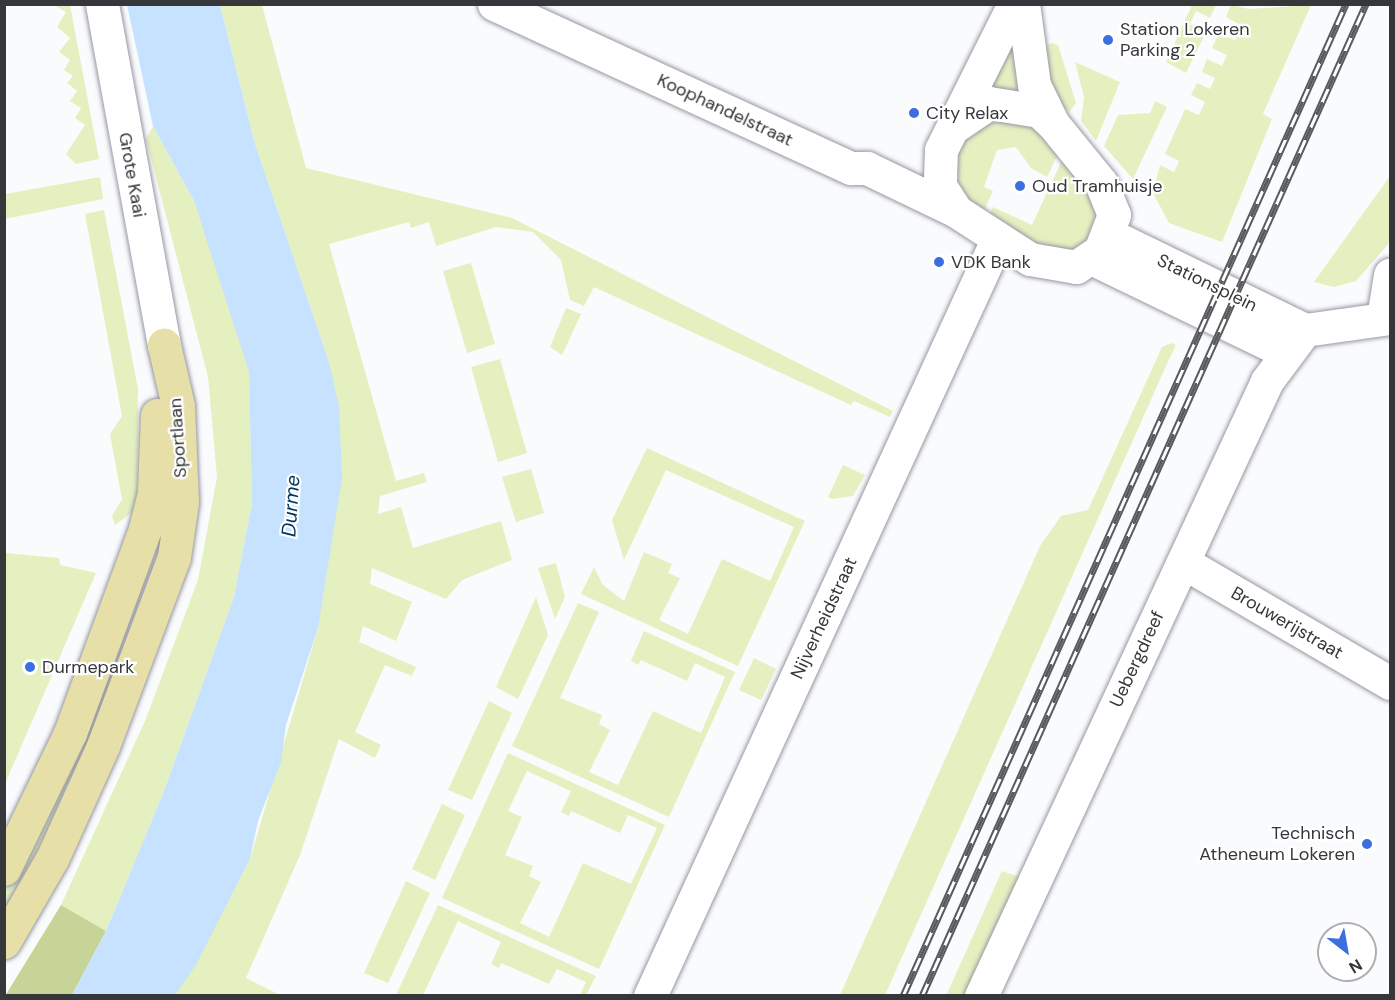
<!DOCTYPE html>
<html>
<head>
<meta charset="utf-8">
<style>
	body { margin:0 }
	#map { position:relative; width:1395px; height:1000px; overflow:hidden; background:#fafbfd; font-family:"DM Sans",sans-serif }
	div>[style] { position:absolute }
	[style*='--x'] { left:calc(var(--x)*1px); top:calc(var(--y)*1px); width:calc(var(--w)*1px); rotate:calc(var(--a)*1deg) }
	.green>* { inset:0; background:#e5f0c0 }
	.forest>* { inset:0; background:#c7d497 }
	.water>* { inset:0; background:#c6e2fe }
	.roads { filter:drop-shadow(0 0 2px #9798a3) drop-shadow(0 0 2px #9798a3) }
	.minor>* { height:33px; margin:-16.5px; padding:0 16.5px; transform-origin:16.5px; border-radius:16.5px; background:#fff }
	.major>* { height:33px; margin:-16.5px; padding:0 16.5px; transform-origin:16.5px; border-radius:16.5px; background:#e6dfa7 }
	.rail>* { height:7px; margin-top:-3.5px; transform-origin:0; background:repeating-linear-gradient(90deg,#fff 0 14px,#595a5d 0 28px); box-sizing:border-box; border-block:2px solid #595a5d }
	.dots>* { width:16px; height:16px; translate:-50% -50%; box-sizing:border-box; border:3px solid #fff; border-radius:50% }
	span { translate:-50% -50%; white-space:nowrap; text-align:center; line-height:1.15; -webkit-text-stroke:4.5px #fff; paint-order:stroke }
	.poi-label { font-size:18px; color:#36373b }
	.left { translate:0 -50%; text-align:left }
	.right { translate:-100% -50%; text-align:right }
	.street-label { font-size:18px; color:#36373b }
	.water-label { font-size:20px; color:#00355e; font-style:italic }
	.frame { position:absolute; inset:0; border:6px solid #36373b; pointer-events:none }
	.north { position:absolute; left:1317px; top:922px; width:60px; height:60px; box-sizing:border-box; background:#fff; border:2px solid #afafb1; border-radius:50%; rotate:149deg; font-size:16px; font-weight:700; line-height:24px; text-align:center; color:#36373b }
	.north::after { content:''; display:block; margin:auto; width:21px; height:27px; background:#3b6fdf; clip-path:polygon(50% 0,100% 100%,50% 72%,0 100%) }
</style>
</head>
<body>
<div id="map">
	<div class="green">
		<i style="clip-path:polygon(54px 5px,70px 5px,99px 159px,76px 164px,66px 154px,85px 125px,75px 118px,81px 108px,70px 101px,77px 91px,67px 83px,73px 76px,64px 70px,70px 60px,59px 52px,70px 38px,57px 27px,66px 12px)"></i>
		<i style="clip-path:polygon(220px 5px,262px 5px,306px 168px,512px 218px,893px 411px,890px 417px,854px 401px,851px 405px,594px 287px,584px 306px,570px 300px,561px 260px,533px 232px,496px 227px,436px 246px,429px 222px,411px 228px,409px 222px,329px 244px,396px 481px,424px 473px,427px 482px,380px 496px,378px 514px,401px 507px,413px 548px,501px 521px,512px 560px,462px 580px,446px 599px,372px 568px,370px 584px,412px 602px,396px 641px,363px 626px,359px 642px,416px 667px,412px 676px,385px 665px,355px 732px,381px 745px,375px 758px,339px 739px,300px 855px,246px 978px,280px 995px,175px 996px,250px 859px,318px 628px,329px 362px,255px 144px)"></i>
		<i style="clip-path:polygon(1192px 5px,1216px 5px,1210px 18px,1196px 11px,1190px 24px,1206px 32px,1186px 73px,1166px 62px)"></i>
		<i style="clip-path:polygon(1231px 5px,1249px 9px,1311px 5px,1263px 114px,1272px 119px,1222px 242px,1169px 223px,1153px 193px,1160px 165px,1174px 172px,1179px 161px,1165px 154px,1185px 109px,1199px 115px,1205px 102px,1191px 95px,1197px 83px,1210px 89px,1215px 78px,1202px 72px,1207px 59px,1222px 66px,1227px 55px,1212px 48px,1219px 33px,1235px 40px,1242px 26px,1226px 17px)"></i>
		<i style="clip-path:polygon(1011px 28px,1020px 90px,986px 89px)"></i>
		<i style="clip-path:polygon(1052px 43px,1058px 45px,1076px 103px,1069px 112px,1051px 92px,1044px 47px)"></i>
		<i style="clip-path:polygon(1075px 62px,1120px 82px,1096px 141px,1081px 121px,1084px 97px)"></i>
		<i style="clip-path:polygon(1155px 101px,1167px 107px,1133px 179px,1104px 146px,1118px 115px,1150px 113px)"></i>
		<i style="clip-path:polygon(1019px 115px,1059px 152px,1047px 177px,1031px 168px,1016px 147px,997px 150px,984px 187px,993px 191px,982px 215px,961px 190px,954px 163px,969px 124px)"></i>
		<i style="clip-path:polygon(153px 126px,194px 201px,238px 329px,249px 372px,252px 503px,234px 597px,164px 791px,106px 931px,61px 905px,145px 721px,198px 580px,217px 477px,208px 377px,146px 139px)"></i>
		<i style="clip-path:polygon(1063px 158px,1099px 206px,1091px 237px,1072px 251px,1050px 255px,988px 219px,993px 207px,1032px 225px)"></i>
		<i style="clip-path:polygon(1390px 176px,1390px 242px,1356px 281px,1334px 287px,1314px 282px)"></i>
		<i style="clip-path:polygon(100px 177px,103px 199px,5px 219px,5px 194px)"></i>
		<i style="clip-path:polygon(104px 210px,138px 389px,137px 494px,133px 512px,115px 525px,112px 516px,122px 499px,110px 434px,122px 416px,85px 214px)"></i>
		<i style="clip-path:polygon(471px 263px,495px 344px,467px 353px,443px 271px)"></i>
		<i style="clip-path:polygon(566px 308px,581px 314px,562px 355px,550px 347px)"></i>
		<i style="clip-path:polygon(1171px 343px,1176px 345px,1167px 364px,885px 995px,840px 995px,1040px 546px,1061px 516px,1088px 510px,1162px 347px)"></i>
		<i style="clip-path:polygon(500px 359px,527px 453px,498px 462px,471px 367px)"></i>
		<i style="clip-path:polygon(647px 448px,805px 521px,738px 666px,581px 594px,594px 567px,603px 585px,624px 601px,644px 552px,672px 564px,668px 573px,680px 578px,659px 620px,688px 634px,722px 559px,770px 581px,787px 543px,794px 527px,666px 470px,624px 560px,612px 520px)"></i>
		<i style="clip-path:polygon(843px 465px,865px 475px,853px 496px,832px 499px,828px 497px)"></i>
		<i style="clip-path:polygon(531px 469px,544px 513px,516px 522px,502px 477px)"></i>
		<i style="clip-path:polygon(5px 553px,59px 558px,60px 565px,96px 573px,5px 784px)"></i>
		<i style="clip-path:polygon(556px 563px,565px 597px,555px 619px,538px 568px)"></i>
		<i style="clip-path:polygon(536px 597px,548px 635px,518px 699px,496px 687px)"></i>
		<i style="clip-path:polygon(578px 603px,599px 612px,560px 698px,602px 715px,599px 724px,610px 730px,589px 772px,618px 785px,653px 711px,701px 733px,725px 677px,695px 663px,687px 681px,641px 660px,638px 665px,631px 661px,644px 631px,735px 672px,669px 817px,512px 746px)"></i>
		<i style="clip-path:polygon(754px 658px,776px 669px,761px 700px,739px 690px)"></i>
		<i style="clip-path:polygon(111px 665px,118px 665px,86px 756px,5px 919px,5px 891px)"></i>
		<i style="clip-path:polygon(489px 701px,512px 713px,472px 800px,448px 790px)"></i>
		<i style="clip-path:polygon(evenodd,508px 753px,665px 825px,599px 969px,442px 898px,508px 753px,527px 771px,571px 791px,561px 812px,569px 816px,571px 811px,620px 833px,628px 815px,657px 828px,631px 884px,583px 863px,549px 937px,520px 923px,541px 882px,529px 876px,533px 866px,505px 855px,522px 817px,508px 811px,527px 771px)"></i>
		<i style="clip-path:polygon(442px 804px,465px 815px,435px 880px,412px 869px)"></i>
		<i style="clip-path:polygon(1002px 871px,1022px 878px,969px 995px,946px 996px)"></i>
		<i style="clip-path:polygon(406px 881px,430px 893px,388px 983px,364px 973px)"></i>
		<i style="clip-path:polygon(438px 905px,596px 976px,586px 995px,580px 995px,586px 982px,557px 969px,549px 984px,501px 963px,499px 968px,491px 964px,501px 942px,458px 921px,423px 995px,396px 995px)"></i>
	</div>
	<div class="forest">
		<i style="clip-path:polygon(61px 905px,106px 931px,72px 995px,5px 996px)"></i>
	</div>
	<div class="water">
		<i style="clip-path:polygon(127px 5px,220px 5px,255px 144px,329px 362px,339px 406px,342px 478px,318px 628px,286px 725px,281px 762px,258px 821px,250px 859px,196px 965px,175px 995px,72px 995px,106px 931px,164px 791px,234px 597px,252px 503px,249px 372px,194px 201px,153px 126px)"></i>
	</div>
	<div class="roads">
		<div class="minor">
			<i style="--x:102;--y:4;--w:347;--a:79.7"></i>
			<i style="--x:494;--y:4;--w:393;--a:24.7"></i>
			<i style="--x:851;--y:168;--w:16;--a:0"></i>
			<i style="--x:867;--y:168;--w:99;--a:25.8"></i>
			<i style="--x:1014;--y:4;--w:163;--a:116.6"></i>
			<i style="--x:941;--y:150;--w:36;--a:92"></i>
			<i style="--x:940;--y:186;--w:30;--a:57"></i>
			<i style="--x:956;--y:211;--w:88;--a:33"></i>
			<i style="--x:1030;--y:259;--w:47;--a:9.9"></i>
			<i style="--x:1076;--y:267;--w:29;--a:-34"></i>
			<i style="--x:1100;--y:251;--w:39;--a:-69"></i>
			<i style="--x:1114;--y:215;--w:35;--a:-112"></i>
			<i style="--x:1101;--y:183;--w:76;--a:-129.1"></i>
			<i style="--x:1053;--y:124;--w:43;--a:-116"></i>
			<i style="--x:1034;--y:85;--w:82;--a:-97.7"></i>
			<i style="--x:952;--y:128;--w:45;--a:-34"></i>
			<i style="--x:989;--y:103;--w:51;--a:9.1"></i>
			<i style="--x:1039;--y:111;--w:19;--a:43"></i>
			<i style="--x:1110;--y:235;--w:217;--a:26"></i>
			<i style="--x:1093;--y:259;--w:213;--a:25.8"></i>
			<i style="--x:1383;--y:318;--w:44;--a:-80.8"></i>
			<i style="--x:1305;--y:330;--w:86;--a:-8"></i>
			<i style="--x:1183;--y:562;--w:240;--a:30.3"></i>
			<i style="--x:650;--y:996;--w:832;--a:-65.35"></i>
			<i style="--x:981;--y:996;--w:678;--a:-65.06"></i>
			<i style="--x:1267;--y:381;--w:64;--a:-53.3"></i>
		</div>
		<div class="major">
			<i style="--x:4;--y:869;--w:151;--a:-64.1"></i>
			<i style="--x:70;--y:733;--w:217;--a:-69.8"></i>
			<i style="--x:145;--y:529;--w:38;--a:-76"></i>
			<i style="--x:154;--y:492;--w:77;--a:-87.8"></i>
			<i style="--x:4;--y:942;--w:96;--a:-60"></i>
			<i style="--x:52;--y:859;--w:124;--a:-65.7"></i>
			<i style="--x:103;--y:746;--w:202;--a:-69.4"></i>
			<i style="--x:174;--y:557;--w:56;--a:-81.7"></i>
			<i style="--x:182;--y:502;--w:96;--a:-92.4"></i>
			<i style="--x:178;--y:406;--w:63;--a:-102.9"></i>
		</div>
	</div>
	<div class="rail">
		<i style="--x:903;--y:996;--w:1086;--a:-65.94"></i>
		<i style="--x:922;--y:996;--w:1087;--a:-65.89"></i>
	</div>
	<div class="dots">
		<i style="left:1108px;top:40px;background:#3b6fdf"></i>
		<i style="left:914px;top:113px;background:#3b6fdf"></i>
		<i style="left:1020px;top:186px;background:#3b6fdf"></i>
		<i style="left:939px;top:262px;background:#3b6fdf"></i>
		<i style="left:30px;top:667px;background:#3b6fdf"></i>
		<i style="left:1367px;top:844px;background:#3b6fdf"></i>
	</div>
	<div class="poi-label">
		<span class="left" style="left:1120px;top:40px">Station Lokeren<br>Parking 2</span>
		<span class="left" style="left:926px;top:113px">City Relax</span>
		<span class="left" style="left:1032px;top:186px">Oud Tramhuisje</span>
		<span class="left" style="left:951px;top:262px">VDK Bank</span>
		<span class="left" style="left:42px;top:667px">Durmepark</span>
		<span class="right" style="left:1355px;top:844px">Technisch<br>Atheneum Lokeren</span>
	</div>
	<div class="street-label">
		<span style="left:725px;top:110px;rotate:25deg">Koophandelstraat</span>
		<span style="left:132px;top:175px;rotate:80deg">Grote Kaai</span>
		<span style="left:1207px;top:283px;rotate:26deg">Stationsplein</span>
		<span style="left:178px;top:438px;rotate:-94deg">Sportlaan</span>
		<span style="left:824px;top:618px;rotate:-65deg">Nijverheidstraat</span>
		<span style="left:1287px;top:623px;rotate:30deg">Brouwerijstraat</span>
		<span style="left:1137px;top:659px;rotate:-65deg">Uebergdreef</span>
	</div>
	<div class="water-label">
		<span style="left:291px;top:506px;rotate:-86deg">Durme</span>
	</div>
	<div class="frame"></div>
	<div class="north">N</div>
</div>
</body>
</html>
